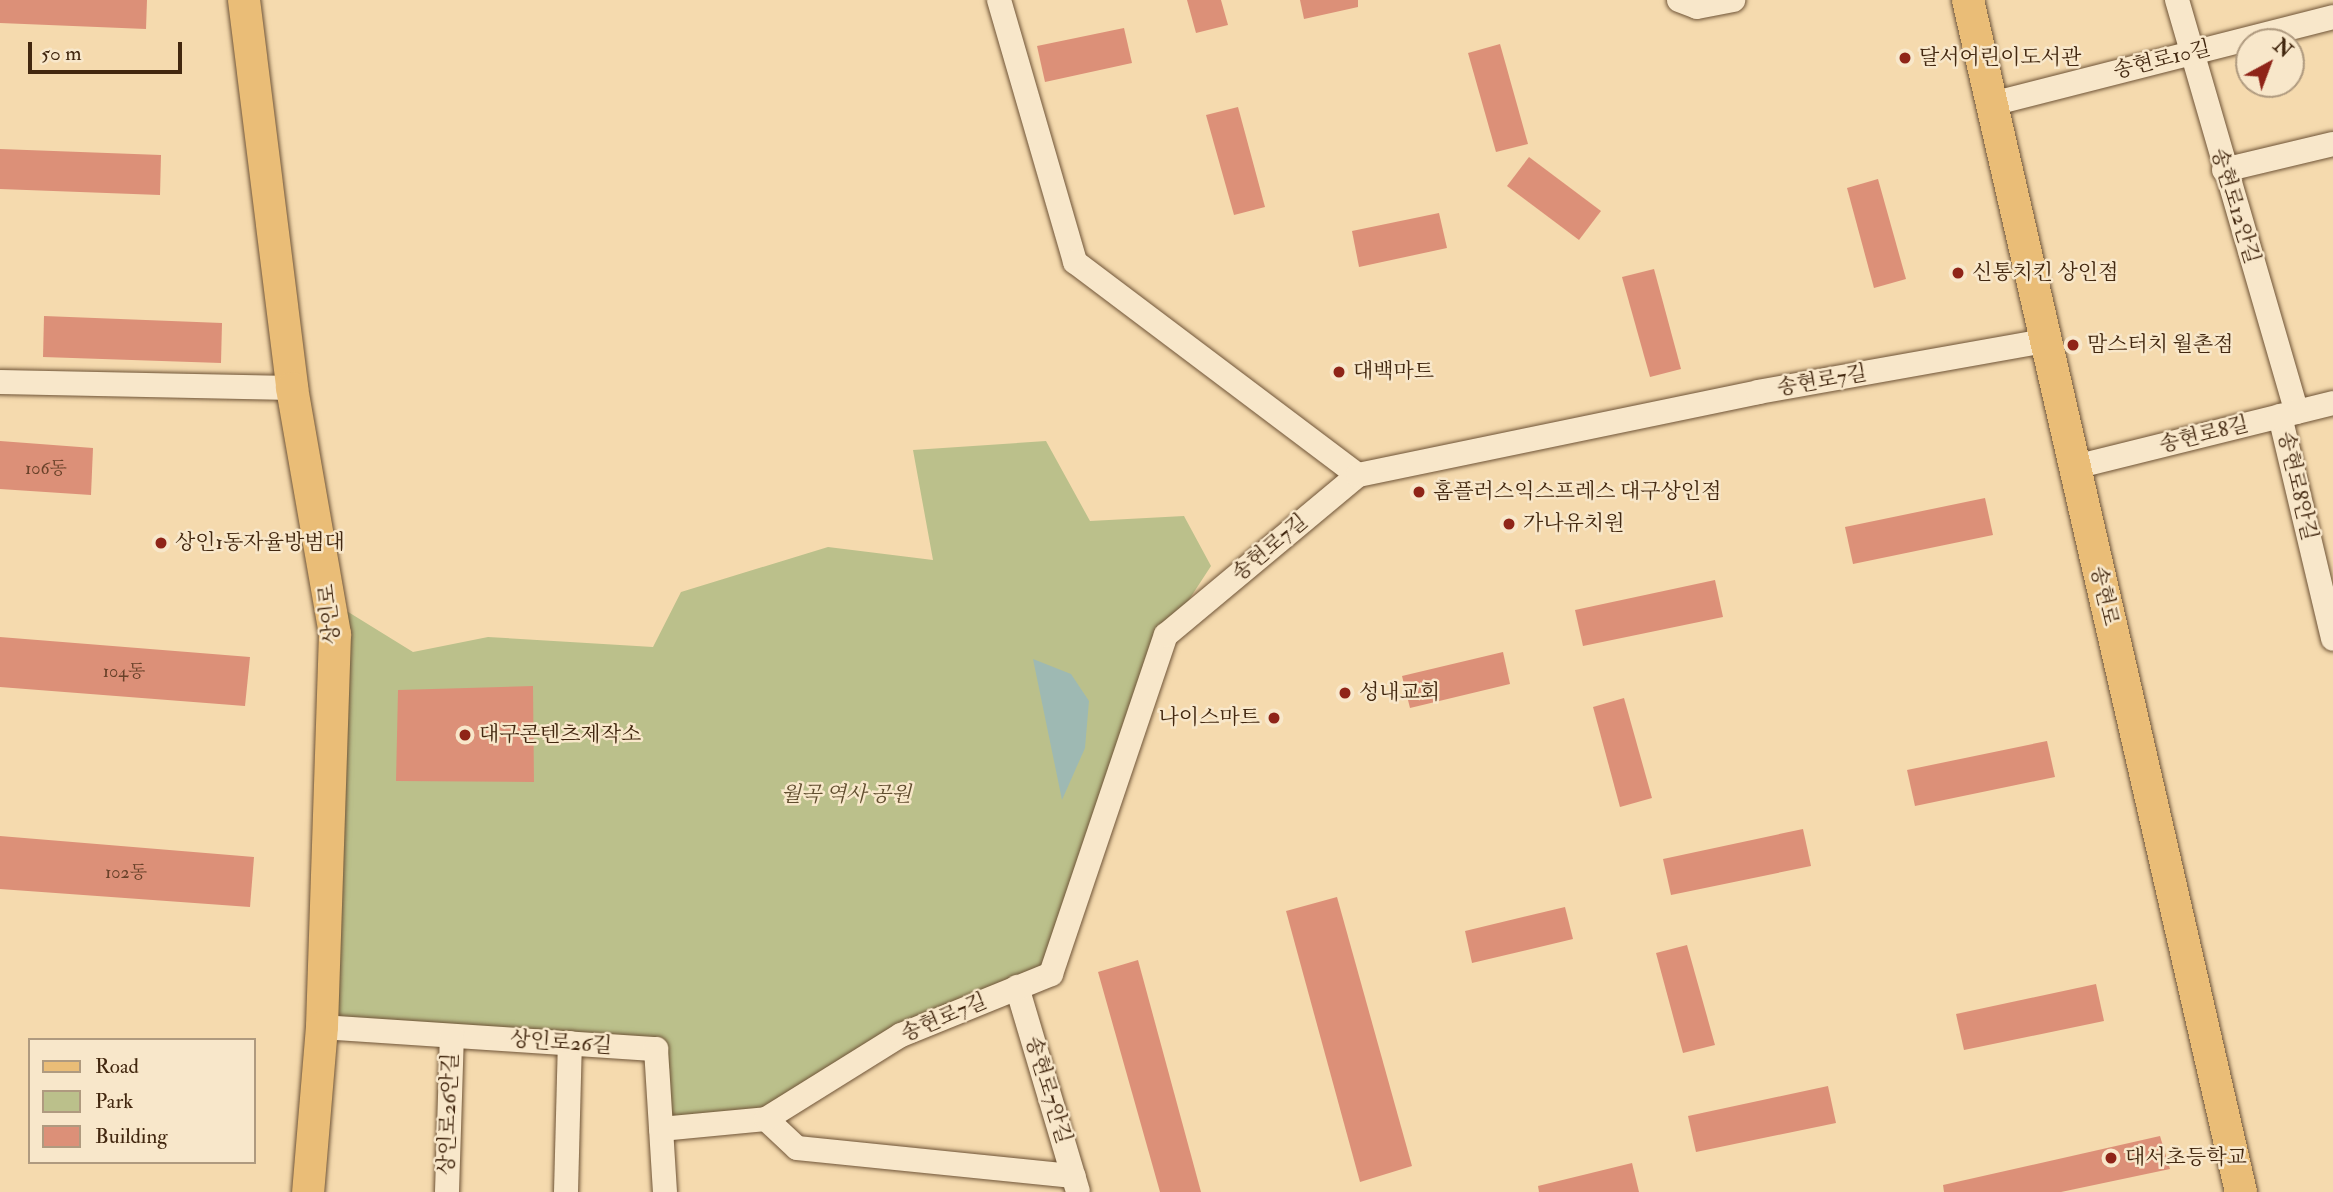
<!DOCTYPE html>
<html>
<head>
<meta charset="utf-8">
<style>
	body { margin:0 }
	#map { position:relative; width:2333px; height:1192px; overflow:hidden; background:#f5daae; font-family:"IM FELL Double Pica","Noto Serif KR",serif }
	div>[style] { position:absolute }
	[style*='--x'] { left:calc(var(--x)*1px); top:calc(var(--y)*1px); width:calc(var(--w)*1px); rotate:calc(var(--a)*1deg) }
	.green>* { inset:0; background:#bbc08b }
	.water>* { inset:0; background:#9eb9b3 }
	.building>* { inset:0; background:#dc9078 }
	.roads { filter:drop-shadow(0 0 2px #6f5437) drop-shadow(0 0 2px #6f5437) }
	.minor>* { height:24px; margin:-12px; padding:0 12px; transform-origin:12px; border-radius:12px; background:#f8e7ca }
	.major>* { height:32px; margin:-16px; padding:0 16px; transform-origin:16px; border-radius:16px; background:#eabd77 }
	.dots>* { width:19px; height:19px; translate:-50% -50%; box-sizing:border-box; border:4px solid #f8e7ca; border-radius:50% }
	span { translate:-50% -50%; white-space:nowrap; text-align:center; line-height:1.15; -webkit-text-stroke:5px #f8e7ca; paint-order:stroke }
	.number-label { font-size:18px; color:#684129 }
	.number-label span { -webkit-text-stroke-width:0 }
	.poi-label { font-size:21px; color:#42270f }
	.left { translate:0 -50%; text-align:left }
	.right { translate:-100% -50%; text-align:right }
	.street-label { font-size:21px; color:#42270f }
	.park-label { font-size:21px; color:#604d2e; font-style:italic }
	.legend { position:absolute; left:28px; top:1038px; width:228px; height:126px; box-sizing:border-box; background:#f8e7ca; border:2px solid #af9a7f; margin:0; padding:9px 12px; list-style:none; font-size:21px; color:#42270f }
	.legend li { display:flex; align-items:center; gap:14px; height:35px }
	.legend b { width:35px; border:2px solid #af9a7f }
	.north { position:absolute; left:2235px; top:28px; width:70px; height:70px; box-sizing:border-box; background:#f8e7ca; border:2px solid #af9a7f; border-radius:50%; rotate:41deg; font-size:19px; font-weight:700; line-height:28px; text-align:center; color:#42270f }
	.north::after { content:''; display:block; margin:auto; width:24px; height:32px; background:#8f2418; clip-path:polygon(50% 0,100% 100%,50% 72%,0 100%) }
	.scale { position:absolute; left:28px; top:42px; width:154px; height:32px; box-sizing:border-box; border:4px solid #42270f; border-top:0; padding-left:9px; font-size:21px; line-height:24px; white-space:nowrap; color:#42270f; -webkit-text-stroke:5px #f8e7ca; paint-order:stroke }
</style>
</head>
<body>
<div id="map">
	<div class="green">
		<i style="clip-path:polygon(1046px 441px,1090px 521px,1184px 516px,1211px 566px,1166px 635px,1050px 974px,901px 1035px,766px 1119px,661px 1129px,656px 1049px,322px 1027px,345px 610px,413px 652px,488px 637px,653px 647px,681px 592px,828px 547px,933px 560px,913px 450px)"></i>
	</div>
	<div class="water">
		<i style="clip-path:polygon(1033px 659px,1071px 674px,1089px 701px,1085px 748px,1062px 800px)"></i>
	</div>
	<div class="building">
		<i style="clip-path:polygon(0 0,147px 0,146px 29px,0 23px)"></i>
		<i style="clip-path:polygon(1187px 0,1221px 0,1228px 25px,1196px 33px)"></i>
		<i style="clip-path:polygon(1300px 0,1358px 0,1358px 7px,1304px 19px)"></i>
		<i style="clip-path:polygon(1124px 28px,1132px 63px,1045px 82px,1037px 46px)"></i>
		<i style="clip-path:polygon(1500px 44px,1528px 144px,1496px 152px,1468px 53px)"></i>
		<i style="clip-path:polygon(1238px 107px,1265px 207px,1234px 215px,1206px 115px)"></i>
		<i style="clip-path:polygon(0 149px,161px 155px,160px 195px,0 189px)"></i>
		<i style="clip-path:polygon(1529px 157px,1601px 211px,1579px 240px,1507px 186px)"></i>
		<i style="clip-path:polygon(1878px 179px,1906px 279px,1874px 288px,1847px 188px)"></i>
		<i style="clip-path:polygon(1439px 213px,1447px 248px,1359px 267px,1352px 231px)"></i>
		<i style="clip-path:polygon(1654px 269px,1681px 369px,1650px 377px,1622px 277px)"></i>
		<i style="clip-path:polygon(44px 316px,222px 323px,221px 363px,43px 357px)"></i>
		<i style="clip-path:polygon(0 441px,93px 448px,91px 495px,0 489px)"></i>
		<i style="clip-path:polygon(1985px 498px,1993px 535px,1853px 564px,1845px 527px)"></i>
		<i style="clip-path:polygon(1715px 580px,1723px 617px,1583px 646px,1575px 610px)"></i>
		<i style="clip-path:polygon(0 637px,250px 657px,245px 706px,0 687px)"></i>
		<i style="clip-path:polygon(1503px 652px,1510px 684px,1410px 708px,1402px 676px)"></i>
		<i style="clip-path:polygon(533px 686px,534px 782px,396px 781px,398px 690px)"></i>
		<i style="clip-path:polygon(1624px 698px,1652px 798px,1620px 807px,1593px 707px)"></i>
		<i style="clip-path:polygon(2047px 741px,2055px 777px,1915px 806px,1907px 770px)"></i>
		<i style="clip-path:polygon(1803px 829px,1811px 866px,1671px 895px,1663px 859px)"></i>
		<i style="clip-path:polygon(0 836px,254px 857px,250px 907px,0 889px)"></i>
		<i style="clip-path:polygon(1337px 897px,1412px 1166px,1360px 1182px,1286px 911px)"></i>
		<i style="clip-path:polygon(1565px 907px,1573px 939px,1472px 963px,1465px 931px)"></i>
		<i style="clip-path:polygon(1687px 945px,1715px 1045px,1683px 1053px,1656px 953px)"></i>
		<i style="clip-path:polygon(1138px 960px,1201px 1192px,1160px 1192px,1098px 972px)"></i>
		<i style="clip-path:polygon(2096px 984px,2104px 1021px,1964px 1050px,1956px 1014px)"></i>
		<i style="clip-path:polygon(1828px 1086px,1836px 1123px,1696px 1152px,1688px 1116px)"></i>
		<i style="clip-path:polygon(2160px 1136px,2170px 1169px,2061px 1192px,1944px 1192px,1943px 1185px)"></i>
		<i style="clip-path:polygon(1632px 1163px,1639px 1192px,1539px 1192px,1538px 1186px)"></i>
	</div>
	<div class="roads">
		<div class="minor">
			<i style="--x:999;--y:0;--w:273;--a:73.8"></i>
			<i style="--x:1075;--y:262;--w:354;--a:37"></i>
			<i style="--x:1679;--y:0;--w:19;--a:21"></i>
			<i style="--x:1697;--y:7;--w:37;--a:-11"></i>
			<i style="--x:2177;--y:0;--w:429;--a:73.8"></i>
			<i style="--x:1992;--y:104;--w:352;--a:-14.3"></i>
			<i style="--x:2224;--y:170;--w:112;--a:-13.4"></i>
			<i style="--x:0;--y:382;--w:292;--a:1.2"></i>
			<i style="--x:2280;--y:416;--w:229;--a:76.6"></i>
			<i style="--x:2075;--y:467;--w:266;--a:-13.9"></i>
			<i style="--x:1017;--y:987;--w:213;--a:73.4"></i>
			<i style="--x:322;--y:1027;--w:335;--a:3.8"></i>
			<i style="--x:656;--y:1049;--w:143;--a:86.4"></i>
			<i style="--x:766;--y:1119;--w:42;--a:43.1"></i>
			<i style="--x:797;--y:1148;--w:278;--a:5.8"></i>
			<i style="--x:661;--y:1129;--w:105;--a:-5.4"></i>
			<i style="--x:766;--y:1119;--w:159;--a:-31.9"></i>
			<i style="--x:901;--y:1035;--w:162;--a:-22.1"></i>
			<i style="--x:1051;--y:974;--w:358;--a:-71.3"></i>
			<i style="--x:1166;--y:635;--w:250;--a:-39.8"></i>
			<i style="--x:1358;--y:475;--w:409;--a:-11.7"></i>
			<i style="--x:1758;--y:392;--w:291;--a:-10.1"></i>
			<i style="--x:447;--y:1192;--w:156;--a:-88.2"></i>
			<i style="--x:566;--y:1192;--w:149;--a:-88.5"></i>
		</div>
		<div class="major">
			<i style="--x:244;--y:0;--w:391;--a:82.9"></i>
			<i style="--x:292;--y:388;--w:250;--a:80.1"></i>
			<i style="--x:335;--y:634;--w:393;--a:91.9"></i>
			<i style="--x:322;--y:1027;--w:166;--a:94.8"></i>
			<i style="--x:1968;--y:0;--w:1223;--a:77.1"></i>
		</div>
	</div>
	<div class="dots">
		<i style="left:1905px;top:58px;background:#8f2418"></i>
		<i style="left:1958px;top:273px;background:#8f2418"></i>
		<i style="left:2073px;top:345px;background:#8f2418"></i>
		<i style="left:1339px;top:372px;background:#8f2418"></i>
		<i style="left:1419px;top:492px;background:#8f2418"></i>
		<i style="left:1509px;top:524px;background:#8f2418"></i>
		<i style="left:161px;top:543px;background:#8f2418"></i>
		<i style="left:1345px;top:693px;background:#8f2418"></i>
		<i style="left:1274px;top:718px;background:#8f2418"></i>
		<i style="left:465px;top:735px;background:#8f2418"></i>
		<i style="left:2111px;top:1158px;background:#8f2418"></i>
	</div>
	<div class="number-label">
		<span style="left:46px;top:469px">106동</span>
		<span style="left:124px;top:672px">104동</span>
		<span style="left:126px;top:873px">102동</span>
	</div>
	<div class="poi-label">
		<span class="left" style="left:1919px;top:58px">달서어린이도서관</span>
		<span class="left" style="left:1972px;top:273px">신통치킨 상인점</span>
		<span class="left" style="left:2087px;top:345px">맘스터치 월촌점</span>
		<span class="left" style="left:1353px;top:372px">대백마트</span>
		<span class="left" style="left:1433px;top:492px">홈플러스익스프레스 대구상인점</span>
		<span class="left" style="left:1523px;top:524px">가나유치원</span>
		<span class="left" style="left:175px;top:543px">상인1동자율방범대</span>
		<span class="left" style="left:1359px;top:693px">성내교회</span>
		<span class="right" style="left:1260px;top:718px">나이스마트</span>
		<span class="left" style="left:479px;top:735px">대구콘텐츠제작소</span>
		<span class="left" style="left:2125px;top:1158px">대서초등학교</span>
	</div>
	<div class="street-label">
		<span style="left:2162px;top:60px;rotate:-14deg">송현로10길</span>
		<span style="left:2235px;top:206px;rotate:73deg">송현로12안길</span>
		<span style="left:1822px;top:381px;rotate:-10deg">송현로7길</span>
		<span style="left:2204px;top:435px;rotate:-14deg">송현로8길</span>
		<span style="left:2297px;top:486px;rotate:77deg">송현로8안길</span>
		<span style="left:1270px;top:548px;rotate:-40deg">송현로7길</span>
		<span style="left:2104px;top:596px;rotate:77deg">송현로</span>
		<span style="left:330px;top:614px;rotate:-96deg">상인로</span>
		<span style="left:944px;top:1018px;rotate:-23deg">송현로7길</span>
		<span style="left:561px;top:1043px;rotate:4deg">상인로26길</span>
		<span style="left:1048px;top:1090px;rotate:73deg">송현로7안길</span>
		<span style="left:449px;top:1114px;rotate:-88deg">상인로26안길</span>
	</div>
	<div class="park-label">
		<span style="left:846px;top:795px">월곡 역사 공원</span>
	</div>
	<ul class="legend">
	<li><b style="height:9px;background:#eabd77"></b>Road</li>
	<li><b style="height:19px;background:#bbc08b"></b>Park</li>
	<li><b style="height:19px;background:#dc9078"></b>Building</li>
	</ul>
	<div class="north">N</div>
	<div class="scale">50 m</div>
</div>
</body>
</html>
